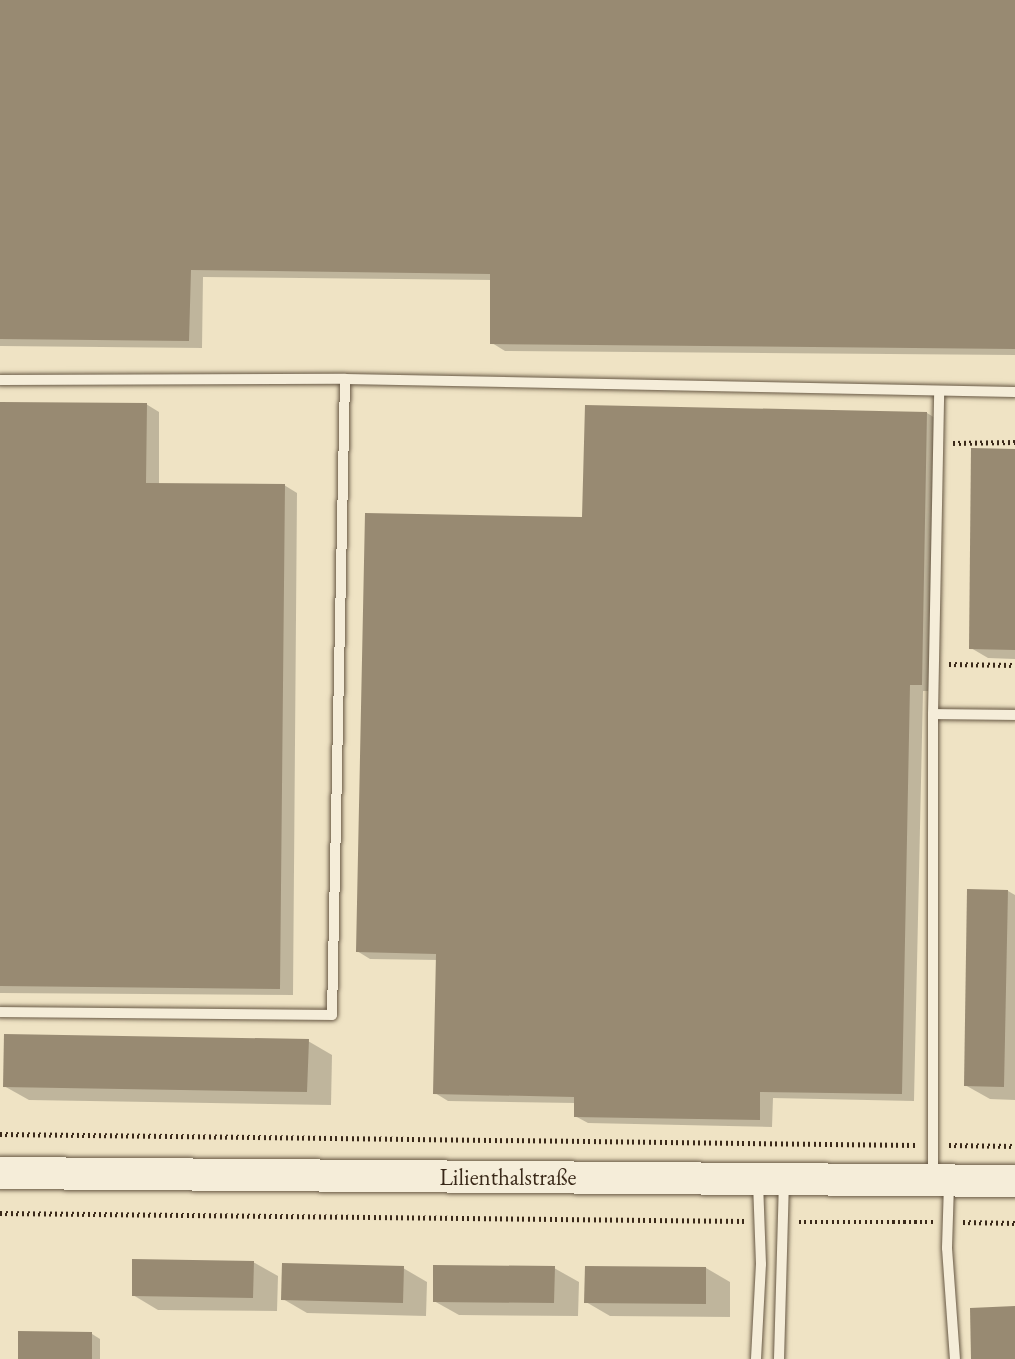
<!DOCTYPE html>
<html>
<head>
<meta charset="utf-8">
<style>
	body { margin:0 }
	#map { position:relative; width:1015px; height:1359px; overflow:hidden; background:#efe3c4; font-family:"EB Garamond",serif }
	div>[style] { position:absolute }
	[style*='--x'] { left:calc(var(--x)*1px); top:calc(var(--y)*1px); width:calc(var(--w)*1px); rotate:calc(var(--a)*1deg) }
	.shadow>* { inset:0; background:#0003 }
	.building>* { inset:0; background:#988a72 }
	.path>* { height:4.5px; margin-top:-2.25px; transform-origin:0; background:repeating-linear-gradient(90deg,#3a2919 0 2px,transparent 0 5.5px) }
	.roads { filter:drop-shadow(0 0 2px #675844) drop-shadow(0 0 2px #675844) }
	.service>* { height:10px; margin:-5px; padding:0 5px; transform-origin:5px; border-radius:5px; background:#f5edd9 }
	.secondary>* { height:32px; margin:-16px; padding:0 16px; transform-origin:16px; border-radius:16px; background:#f5edd9 }
	span { translate:-50% -50%; white-space:nowrap; text-align:center; line-height:1.15; -webkit-text-stroke:7px #f5edd9; paint-order:stroke }
	.street-label { font-size:23px; color:#3a2919 }
</style>
</head>
<body>
<div id="map">
	<div class="shadow">
		<i style="clip-path:polygon(0 0,1015px 0,1015px 355px,505px 351px,492px 343px,492px 280px,203px 277px,202px 348px,0 346px)"></i>
		<i style="clip-path:polygon(0 403px,146px 404px,159px 412px,159px 484px,284px 485px,297px 493px,293px 995px,0 993px)"></i>
		<i style="clip-path:polygon(927px 413px,940px 421px,935px 691px,923px 691px,914px 1101px,773px 1098px,772px 1127px,588px 1123px,575px 1116px,575px 1103px,448px 1101px,435px 1093px,438px 960px,370px 959px,357px 951px,584px 518px)"></i>
		<i style="clip-path:polygon(1015px 451px,1015px 659px,988px 658px,971px 648px)"></i>
		<i style="clip-path:polygon(1008px 891px,1015px 895px,1015px 1100px,990px 1099px,965px 1085px)"></i>
		<i style="clip-path:polygon(308px 1041px,332px 1055px,331px 1105px,29px 1100px,4px 1086px)"></i>
		<i style="clip-path:polygon(253px 1262px,278px 1276px,277px 1311px,158px 1310px,133px 1295px)"></i>
		<i style="clip-path:polygon(403px 1268px,427px 1282px,426px 1316px,307px 1313px,283px 1299px)"></i>
		<i style="clip-path:polygon(554px 1268px,579px 1282px,578px 1316px,459px 1315px,434px 1301px)"></i>
		<i style="clip-path:polygon(706px 1268px,730px 1282px,730px 1317px,610px 1316px,586px 1302px)"></i>
		<i style="clip-path:polygon(92px 1334px,100px 1339px,100px 1359px,19px 1359px)"></i>
	</div>
	<div class="building">
		<i style="clip-path:polygon(0 0,1015px 0,1015px 349px,490px 344px,490px 274px,191px 270px,189px 341px,0 339px)"></i>
		<i style="clip-path:polygon(0 402px,147px 403px,146px 483px,285px 484px,280px 989px,0 986px)"></i>
		<i style="clip-path:polygon(585px 405px,927px 412px,922px 685px,910px 685px,902px 1094px,760px 1092px,760px 1120px,574px 1117px,574px 1097px,433px 1094px,436px 954px,356px 952px,365px 513px,582px 517px)"></i>
		<i style="clip-path:polygon(971px 448px,1015px 449px,1015px 650px,969px 649px)"></i>
		<i style="clip-path:polygon(967px 889px,1008px 890px,1004px 1087px,964px 1086px)"></i>
		<i style="clip-path:polygon(4px 1034px,309px 1039px,307px 1092px,3px 1087px)"></i>
		<i style="clip-path:polygon(132px 1259px,254px 1261px,253px 1298px,132px 1296px)"></i>
		<i style="clip-path:polygon(282px 1263px,404px 1266px,403px 1303px,281px 1300px)"></i>
		<i style="clip-path:polygon(433px 1265px,555px 1266px,554px 1303px,433px 1302px)"></i>
		<i style="clip-path:polygon(585px 1266px,706px 1267px,706px 1304px,584px 1303px)"></i>
		<i style="clip-path:polygon(1015px 1306px,1015px 1359px,971px 1359px,970px 1308px)"></i>
		<i style="clip-path:polygon(18px 1331px,92px 1332px,92px 1359px,18px 1359px)"></i>
	</div>
	<div class="path">
		<i style="--x:953;--y:443;--w:62;--a:-0.9"></i>
		<i style="--x:949;--y:664;--w:66;--a:0.9"></i>
		<i style="--x:0;--y:1134;--w:916;--a:0.69"></i>
		<i style="--x:949;--y:1145;--w:66;--a:0.9"></i>
		<i style="--x:0;--y:1213;--w:745;--a:0.62"></i>
		<i style="--x:799;--y:1222;--w:135;--a:0"></i>
		<i style="--x:963;--y:1222;--w:52;--a:1.1"></i>
	</div>
	<div class="roads">
		<div class="service">
			<i style="--x:0;--y:380;--w:345;--a:-0.2"></i>
			<i style="--x:345;--y:379;--w:670;--a:1.11"></i>
			<i style="--x:933;--y:714;--w:82;--a:0.7"></i>
			<i style="--x:0;--y:1012;--w:332;--a:0.5"></i>
			<i style="--x:332;--y:1015;--w:636;--a:-88.83"></i>
			<i style="--x:933;--y:1177;--w:463;--a:-90"></i>
			<i style="--x:933;--y:714;--w:322;--a:-88.9"></i>
			<i style="--x:949;--y:1184;--w:64;--a:91.8"></i>
			<i style="--x:947;--y:1248;--w:111;--a:85.9"></i>
			<i style="--x:756;--y:1359;--w:95;--a:-87"></i>
			<i style="--x:761;--y:1264;--w:83;--a:-92.1"></i>
			<i style="--x:779;--y:1359;--w:176;--a:-88.4"></i>
		</div>
		<div class="secondary">
			<i style="--x:0;--y:1173;--w:1015;--a:0.45"></i>
		</div>
	</div>
	<div class="street-label">
		<span style="left:508px;top:1177px">Lilienthalstraße</span>
	</div>
</div>
</body>
</html>
